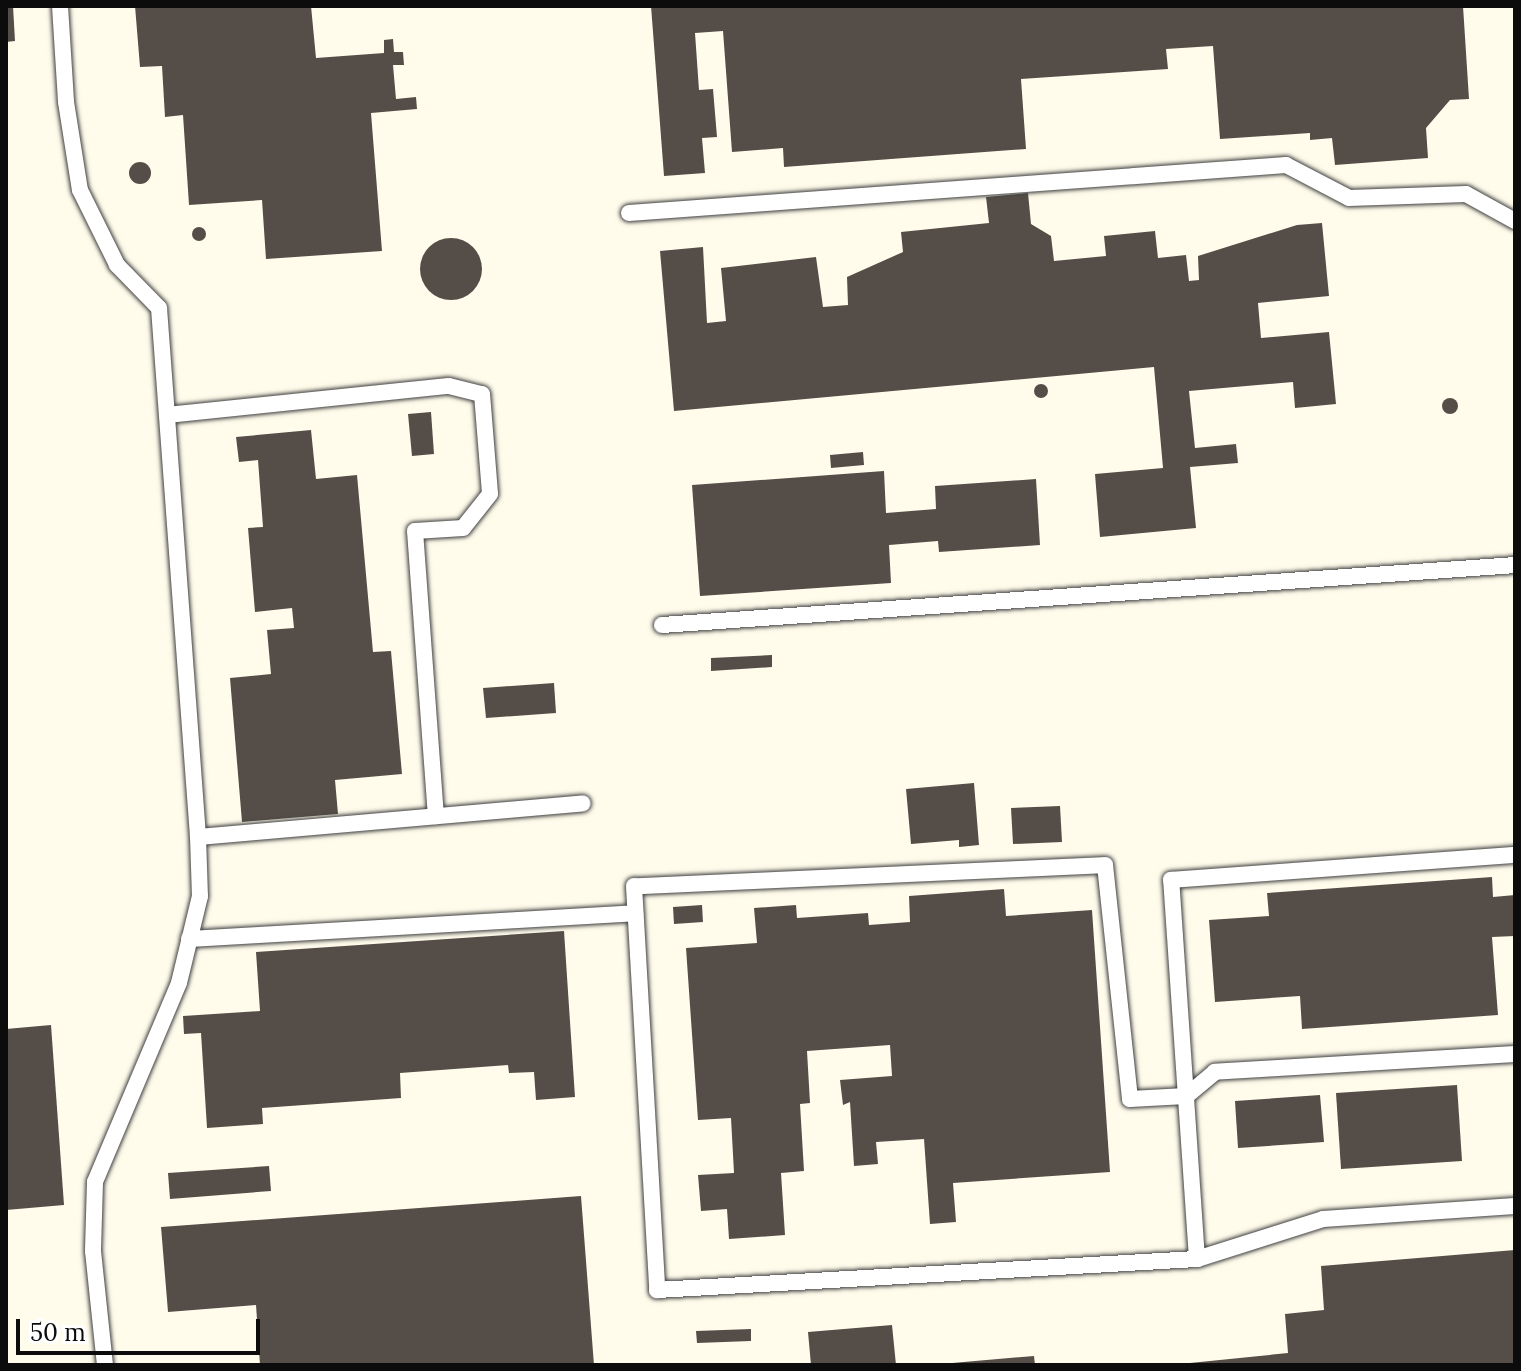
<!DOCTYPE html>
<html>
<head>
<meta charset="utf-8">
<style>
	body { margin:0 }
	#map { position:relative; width:1521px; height:1371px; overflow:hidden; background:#fffcec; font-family:Lora,serif }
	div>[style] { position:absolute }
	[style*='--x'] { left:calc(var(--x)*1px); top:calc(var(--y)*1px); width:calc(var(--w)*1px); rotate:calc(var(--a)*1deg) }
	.building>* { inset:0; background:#554e48 }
	.round { border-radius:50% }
	.roads { filter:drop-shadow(0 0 2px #3f3f3f) drop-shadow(0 0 2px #3f3f3f) }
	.lane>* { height:16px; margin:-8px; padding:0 8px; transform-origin:8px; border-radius:8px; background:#fff }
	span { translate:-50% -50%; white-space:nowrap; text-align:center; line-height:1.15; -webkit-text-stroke:8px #fff; paint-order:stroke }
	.frame { position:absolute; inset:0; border:8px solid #0c0c0c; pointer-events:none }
	.scale { position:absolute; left:16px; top:1319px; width:244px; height:36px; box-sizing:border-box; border:4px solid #0c0c0c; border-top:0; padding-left:10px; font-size:24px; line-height:28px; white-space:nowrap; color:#0c0c0c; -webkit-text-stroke:6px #fff; paint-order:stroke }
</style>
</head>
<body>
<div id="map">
	<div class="building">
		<i style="clip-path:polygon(6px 6px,13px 6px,15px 41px,6px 42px)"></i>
		<i style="clip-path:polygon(135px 6px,311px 6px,316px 58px,384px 53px,384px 40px,393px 39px,394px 52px,403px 52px,404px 65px,393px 65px,396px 99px,416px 97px,417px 109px,371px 113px,382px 251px,266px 259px,262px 200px,189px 205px,183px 115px,165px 117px,162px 66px,140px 67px)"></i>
		<i style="clip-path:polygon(651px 6px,1463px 6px,1469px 99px,1450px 100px,1426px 128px,1428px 158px,1335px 165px,1332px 138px,1310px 140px,1310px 133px,1220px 139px,1213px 46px,1166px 49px,1168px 69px,1021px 79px,1026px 149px,784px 167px,783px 148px,732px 152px,723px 31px,695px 33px,699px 90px,713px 89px,717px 137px,702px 138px,705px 173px,664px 176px)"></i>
		<i class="round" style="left:129px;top:162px;width:22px;height:22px"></i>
		<i style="clip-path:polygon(1028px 193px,1031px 224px,1051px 236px,1054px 261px,1106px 256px,1104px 236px,1155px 231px,1158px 258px,1186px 255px,1189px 281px,1199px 280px,1198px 256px,1297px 225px,1322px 223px,1329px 296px,1258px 303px,1261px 338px,1329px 332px,1336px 404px,1295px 408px,1293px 382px,1189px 391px,1195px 448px,1236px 444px,1238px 463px,1190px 467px,1196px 528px,1100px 537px,1095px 474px,1163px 468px,1154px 367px,674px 411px,660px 251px,703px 247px,707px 323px,726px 321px,721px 268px,816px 257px,823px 307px,848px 305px,847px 277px,903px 252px,901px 232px,989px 223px,986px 197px)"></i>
		<i class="round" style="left:192px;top:227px;width:14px;height:14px"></i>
		<i class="round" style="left:420px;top:238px;width:62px;height:62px"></i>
		<i class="round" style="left:1034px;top:384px;width:14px;height:14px"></i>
		<i class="round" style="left:1442px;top:398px;width:16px;height:16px"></i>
		<i style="clip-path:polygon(431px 412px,434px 454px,412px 456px,408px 414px)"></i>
		<i style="clip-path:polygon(311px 430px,316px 479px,357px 475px,373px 652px,391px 651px,402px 774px,335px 780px,338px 814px,242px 822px,230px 678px,271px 674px,267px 630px,294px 628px,292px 608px,255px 612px,248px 528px,263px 527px,258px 460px,239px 462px,236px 437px)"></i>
		<i style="clip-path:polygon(863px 452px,864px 465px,831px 468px,830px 455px)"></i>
		<i style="clip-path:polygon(884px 471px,886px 513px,936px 509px,935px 486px,1036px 479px,1040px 545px,939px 552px,938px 541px,889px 545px,891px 583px,700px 596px,692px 485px)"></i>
		<i style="clip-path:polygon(772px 655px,772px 667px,711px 671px,711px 658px)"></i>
		<i style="clip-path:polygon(554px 683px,556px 713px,486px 718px,483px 688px)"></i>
		<i style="clip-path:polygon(974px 783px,979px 845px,959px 847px,959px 840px,911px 844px,906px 789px)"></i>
		<i style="clip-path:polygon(1060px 806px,1062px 842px,1013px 844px,1011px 808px)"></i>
		<i style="clip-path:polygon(1492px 877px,1493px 897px,1515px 895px,1515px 936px,1492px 937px,1498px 1015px,1302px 1029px,1300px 996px,1215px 1002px,1209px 920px,1269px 916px,1267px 893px)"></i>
		<i style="clip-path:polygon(1004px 889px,1006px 916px,1092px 910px,1110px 1172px,953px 1183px,956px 1222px,930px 1224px,924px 1139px,876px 1142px,878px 1164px,854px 1166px,850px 1102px,843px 1105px,840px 1080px,892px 1076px,890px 1045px,807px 1051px,810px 1103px,800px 1104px,804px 1171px,781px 1173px,785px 1235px,729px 1239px,727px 1209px,701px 1211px,698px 1175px,734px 1173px,731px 1118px,698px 1120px,686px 948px,757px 943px,754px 908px,796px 905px,797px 918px,868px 913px,869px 925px,910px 922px,909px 896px)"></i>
		<i style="clip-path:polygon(702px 905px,703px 922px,674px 924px,673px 907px)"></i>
		<i style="clip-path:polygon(564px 931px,575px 1097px,536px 1100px,534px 1072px,509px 1073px,508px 1065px,400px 1073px,401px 1098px,262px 1108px,263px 1124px,207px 1128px,201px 1033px,184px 1034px,183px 1016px,260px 1011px,256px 952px)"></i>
		<i style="clip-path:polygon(51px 1025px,64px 1205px,6px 1210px,6px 1029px)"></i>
		<i style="clip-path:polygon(1457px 1085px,1462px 1161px,1341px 1169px,1336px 1093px)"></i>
		<i style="clip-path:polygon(1320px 1095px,1324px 1142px,1238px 1148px,1235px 1101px)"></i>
		<i style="clip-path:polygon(269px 1166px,271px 1191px,170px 1199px,168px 1173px)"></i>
		<i style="clip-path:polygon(581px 1196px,594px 1365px,260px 1365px,256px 1305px,168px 1312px,161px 1227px)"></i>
		<i style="clip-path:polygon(1515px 1250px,1515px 1365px,1170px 1365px,1288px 1353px,1285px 1314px,1324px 1310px,1321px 1266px)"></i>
		<i style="clip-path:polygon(892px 1325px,896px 1365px,811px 1365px,808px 1332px)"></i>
		<i style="clip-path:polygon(751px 1329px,751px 1341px,697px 1343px,696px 1331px)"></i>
		<i style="clip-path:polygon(1034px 1356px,1035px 1365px,952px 1365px,952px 1363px)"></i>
	</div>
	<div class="roads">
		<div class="lane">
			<i style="--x:60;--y:6;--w:96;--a:86.4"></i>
			<i style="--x:66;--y:102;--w:89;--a:81"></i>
			<i style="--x:80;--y:190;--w:84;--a:63.7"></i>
			<i style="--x:117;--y:265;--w:60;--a:45.7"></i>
			<i style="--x:159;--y:308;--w:530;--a:85.78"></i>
			<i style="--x:198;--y:837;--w:59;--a:88.1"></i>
			<i style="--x:200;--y:896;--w:89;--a:103.6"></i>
			<i style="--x:179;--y:983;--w:216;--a:112.9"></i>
			<i style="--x:95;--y:1182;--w:69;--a:91.7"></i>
			<i style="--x:93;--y:1251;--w:115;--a:84"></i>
			<i style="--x:629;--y:213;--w:659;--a:-4.18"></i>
			<i style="--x:1286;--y:165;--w:71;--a:27.6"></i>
			<i style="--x:1349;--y:198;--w:117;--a:-2"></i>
			<i style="--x:1466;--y:194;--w:56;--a:28.9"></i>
			<i style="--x:167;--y:415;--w:283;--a:-5.9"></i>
			<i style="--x:449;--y:386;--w:34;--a:14"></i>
			<i style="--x:482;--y:394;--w:100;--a:85.4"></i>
			<i style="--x:490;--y:494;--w:43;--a:128.5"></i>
			<i style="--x:463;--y:528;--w:48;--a:176.4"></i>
			<i style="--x:415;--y:531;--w:286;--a:85.8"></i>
			<i style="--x:662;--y:625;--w:855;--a:-4.02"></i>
			<i style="--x:198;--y:837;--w:386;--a:-5"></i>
			<i style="--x:189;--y:939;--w:447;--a:-3.3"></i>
			<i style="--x:1515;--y:1054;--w:301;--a:176.6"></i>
			<i style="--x:1215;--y:1072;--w:38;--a:140"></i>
			<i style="--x:1186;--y:1096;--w:56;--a:176.9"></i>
			<i style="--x:1130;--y:1099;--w:235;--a:-96.1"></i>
			<i style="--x:1105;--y:865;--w:471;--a:177.4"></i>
			<i style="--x:634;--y:886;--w:405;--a:86.7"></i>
			<i style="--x:657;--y:1290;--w:541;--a:-3.29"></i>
			<i style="--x:1197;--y:1259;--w:132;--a:-17.6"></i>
			<i style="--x:1323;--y:1219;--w:192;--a:-3.9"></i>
			<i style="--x:1197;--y:1259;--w:380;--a:-93.9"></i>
			<i style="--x:1171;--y:880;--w:345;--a:-4.2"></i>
		</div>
	</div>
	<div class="frame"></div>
	<div class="scale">50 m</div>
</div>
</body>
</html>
